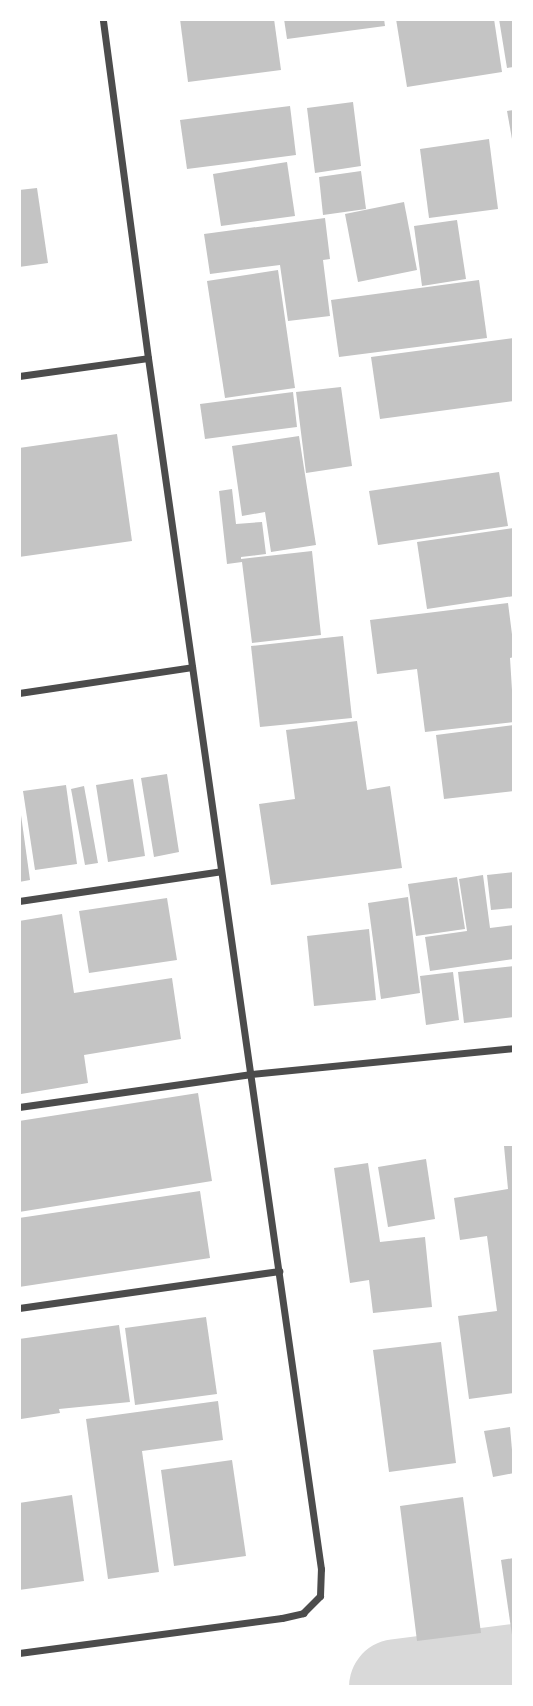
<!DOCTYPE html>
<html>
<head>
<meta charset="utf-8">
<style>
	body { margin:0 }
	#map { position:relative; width:533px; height:1706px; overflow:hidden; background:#fff; font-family:Arial,sans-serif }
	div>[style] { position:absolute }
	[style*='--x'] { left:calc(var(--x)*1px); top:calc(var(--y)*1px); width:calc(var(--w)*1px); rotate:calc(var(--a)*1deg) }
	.river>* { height:96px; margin:-48px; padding:0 48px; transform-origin:48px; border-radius:48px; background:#d9d9d9 }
	.building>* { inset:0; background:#c4c4c4 }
	.minor>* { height:7px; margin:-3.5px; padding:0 3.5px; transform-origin:3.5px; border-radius:3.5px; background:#4c4c4c }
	span { translate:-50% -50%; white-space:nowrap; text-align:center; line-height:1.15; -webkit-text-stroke:7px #fff; paint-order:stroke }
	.frame { position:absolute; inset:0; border:21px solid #fff; pointer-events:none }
</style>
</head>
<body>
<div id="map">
	<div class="river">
		<i style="--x:397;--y:1687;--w:118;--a:-7.3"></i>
	</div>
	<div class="building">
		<i style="clip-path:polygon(180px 19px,274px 19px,281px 70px,188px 82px)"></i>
		<i style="clip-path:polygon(284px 19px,384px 19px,385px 26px,287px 39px)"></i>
		<i style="clip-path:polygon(396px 19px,494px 19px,502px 72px,407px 87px)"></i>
		<i style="clip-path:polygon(499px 19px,514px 19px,514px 67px,507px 68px)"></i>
		<i style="clip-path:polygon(353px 102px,361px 166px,315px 173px,307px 108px)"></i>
		<i style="clip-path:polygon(290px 106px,296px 155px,187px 169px,180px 120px)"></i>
		<i style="clip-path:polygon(514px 110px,514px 139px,512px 139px,507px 111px)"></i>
		<i style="clip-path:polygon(489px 139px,498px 209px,429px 218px,420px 149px)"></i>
		<i style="clip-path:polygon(287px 162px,295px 216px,221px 226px,213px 174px)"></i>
		<i style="clip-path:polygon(361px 171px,366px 209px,323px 215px,319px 177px)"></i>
		<i style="clip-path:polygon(37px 188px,48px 263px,19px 267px,19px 190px)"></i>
		<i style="clip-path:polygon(404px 202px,417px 270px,358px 282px,345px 214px)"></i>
		<i style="clip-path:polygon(325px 218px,330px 259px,323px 260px,330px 316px,288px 321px,280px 265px,210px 274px,204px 234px)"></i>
		<i style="clip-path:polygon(457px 220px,466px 279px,422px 286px,414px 226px)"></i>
		<i style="clip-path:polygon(278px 270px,295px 388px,225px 398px,207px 281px)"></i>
		<i style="clip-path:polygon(479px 280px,487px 338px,339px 357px,331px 300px)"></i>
		<i style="clip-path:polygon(514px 338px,514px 401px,380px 419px,371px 357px)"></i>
		<i style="clip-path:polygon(341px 387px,352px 466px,306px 473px,296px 392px)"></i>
		<i style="clip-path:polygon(293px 392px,297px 427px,205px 439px,200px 404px)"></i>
		<i style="clip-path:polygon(117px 434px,132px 541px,19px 557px,19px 448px)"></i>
		<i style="clip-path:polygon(299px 436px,316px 545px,271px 552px,265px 512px,242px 516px,232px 446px)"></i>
		<i style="clip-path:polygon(499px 472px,508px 526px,378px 545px,369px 491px)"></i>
		<i style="clip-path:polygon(232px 489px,236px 524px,262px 522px,266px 554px,241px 557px,241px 559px,312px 551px,321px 635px,252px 643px,242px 562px,227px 564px,219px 491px)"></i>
		<i style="clip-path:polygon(514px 528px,514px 596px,427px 609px,417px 542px)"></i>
		<i style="clip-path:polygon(508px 603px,514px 650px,514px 657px,510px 658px,514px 722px,425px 732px,417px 669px,377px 674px,370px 620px)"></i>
		<i style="clip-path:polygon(343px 636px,352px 718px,260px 727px,251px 646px)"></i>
		<i style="clip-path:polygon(357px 721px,367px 790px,390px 786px,402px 868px,271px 885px,259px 804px,295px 799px,286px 730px)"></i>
		<i style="clip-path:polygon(514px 725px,514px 791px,444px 799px,436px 735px)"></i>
		<i style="clip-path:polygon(167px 774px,179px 852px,154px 857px,141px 778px)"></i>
		<i style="clip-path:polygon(133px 779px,145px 856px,108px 862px,96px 785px)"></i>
		<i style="clip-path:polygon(66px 785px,77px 864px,35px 870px,23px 791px)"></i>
		<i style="clip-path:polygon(84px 786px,98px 863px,85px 865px,71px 789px)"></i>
		<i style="clip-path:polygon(21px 815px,30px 880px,19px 882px,19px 816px)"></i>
		<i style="clip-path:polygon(514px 872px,514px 908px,491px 910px,487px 875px)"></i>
		<i style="clip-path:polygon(483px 875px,490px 928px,514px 925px,514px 959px,430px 971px,425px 937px,467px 931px,459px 879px)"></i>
		<i style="clip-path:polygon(457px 877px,465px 929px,416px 936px,408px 884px)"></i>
		<i style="clip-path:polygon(408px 897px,420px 993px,381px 999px,368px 903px)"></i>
		<i style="clip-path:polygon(167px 898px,177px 960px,89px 973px,79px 911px)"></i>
		<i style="clip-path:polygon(62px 914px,74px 993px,172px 978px,181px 1039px,84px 1055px,88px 1083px,21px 1094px,19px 921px)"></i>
		<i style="clip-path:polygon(369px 929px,376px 1000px,314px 1006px,307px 936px)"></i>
		<i style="clip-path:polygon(514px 966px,514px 1017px,464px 1023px,458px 972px)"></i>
		<i style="clip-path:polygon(453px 972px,459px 1020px,426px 1025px,420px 976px)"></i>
		<i style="clip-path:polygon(198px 1093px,212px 1181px,19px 1212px,19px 1121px)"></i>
		<i style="clip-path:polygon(504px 1146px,514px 1146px,514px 1393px,469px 1399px,458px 1316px,497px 1311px,487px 1236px,460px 1240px,454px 1198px,508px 1189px)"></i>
		<i style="clip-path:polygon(426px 1159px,435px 1219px,388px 1227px,378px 1167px)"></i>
		<i style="clip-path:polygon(368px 1163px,380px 1242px,425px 1237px,432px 1307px,373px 1313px,369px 1280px,350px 1283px,334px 1168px)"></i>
		<i style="clip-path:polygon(200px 1191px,210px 1258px,19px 1287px,19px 1218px)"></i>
		<i style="clip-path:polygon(206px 1317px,217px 1394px,135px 1405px,125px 1328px)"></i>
		<i style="clip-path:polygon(119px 1325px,130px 1402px,59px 1409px,60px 1413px,21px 1419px,19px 1339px)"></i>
		<i style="clip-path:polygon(441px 1342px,456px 1463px,389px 1472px,373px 1350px)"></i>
		<i style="clip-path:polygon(218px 1401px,223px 1440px,142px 1451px,159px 1572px,108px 1579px,86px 1419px)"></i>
		<i style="clip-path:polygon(510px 1427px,514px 1473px,493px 1477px,484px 1431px)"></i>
		<i style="clip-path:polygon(232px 1460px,246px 1556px,174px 1566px,161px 1470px)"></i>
		<i style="clip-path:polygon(72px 1495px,84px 1581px,19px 1590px,19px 1503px)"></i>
		<i style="clip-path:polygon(463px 1497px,481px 1633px,417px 1641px,400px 1506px)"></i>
		<i style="clip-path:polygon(514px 1558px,514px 1635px,512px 1635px,501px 1560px)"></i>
	</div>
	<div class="minor">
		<i style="--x:19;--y:376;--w:130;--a:-7.9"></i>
		<i style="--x:19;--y:693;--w:175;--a:-8.5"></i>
		<i style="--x:19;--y:901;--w:204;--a:-8.4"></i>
		<i style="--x:19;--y:1107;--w:233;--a:-8.1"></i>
		<i style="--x:250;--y:1074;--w:265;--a:-5.6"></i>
		<i style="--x:19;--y:1308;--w:263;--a:-8.1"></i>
		<i style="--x:19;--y:1653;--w:265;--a:-7.6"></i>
		<i style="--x:282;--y:1618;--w:22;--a:-13"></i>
		<i style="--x:303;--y:1613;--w:24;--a:-45"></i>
		<i style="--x:320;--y:1596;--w:27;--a:-88"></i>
		<i style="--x:321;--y:1569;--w:1223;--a:-98.13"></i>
		<i style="--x:148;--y:358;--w:342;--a:-97.6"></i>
	</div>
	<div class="frame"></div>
</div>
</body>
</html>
